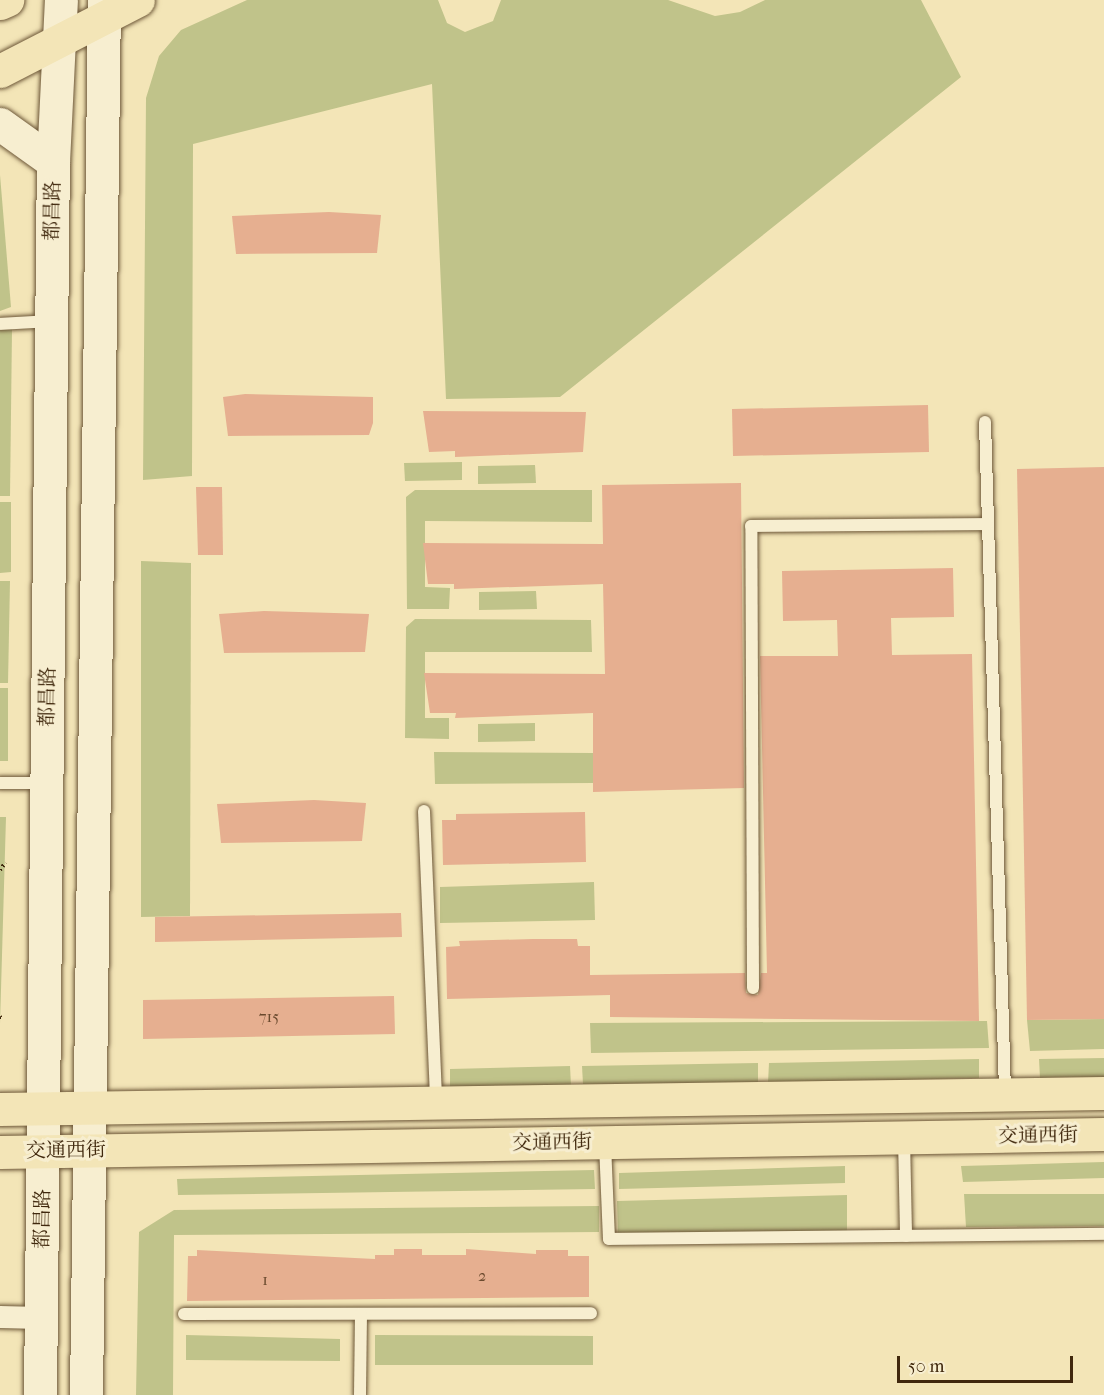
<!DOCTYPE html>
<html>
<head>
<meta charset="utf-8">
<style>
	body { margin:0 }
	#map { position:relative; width:1104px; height:1395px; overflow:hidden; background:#f3e5b7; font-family:"IM FELL French Canon","Noto Serif SC",serif }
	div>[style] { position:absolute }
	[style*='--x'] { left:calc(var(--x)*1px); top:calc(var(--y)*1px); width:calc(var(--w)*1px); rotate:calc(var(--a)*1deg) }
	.green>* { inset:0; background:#c0c38a }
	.building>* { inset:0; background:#e6af90 }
	.path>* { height:4px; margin-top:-2px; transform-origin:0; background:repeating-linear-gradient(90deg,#40280d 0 1.5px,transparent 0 4.5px) }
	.roads { filter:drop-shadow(0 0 2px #6d5738) drop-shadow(0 0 2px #6d5738) }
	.lane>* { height:12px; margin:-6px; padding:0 6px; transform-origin:6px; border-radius:6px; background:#f7eed0 }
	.street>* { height:22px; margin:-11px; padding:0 11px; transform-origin:11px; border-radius:11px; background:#f7eed0 }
	.secondary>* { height:33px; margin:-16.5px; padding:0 16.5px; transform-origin:16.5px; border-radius:16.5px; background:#f7eed0 }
	.primary>* { height:33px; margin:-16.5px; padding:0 16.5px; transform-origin:16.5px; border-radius:16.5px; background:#f3e5b7 }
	span { translate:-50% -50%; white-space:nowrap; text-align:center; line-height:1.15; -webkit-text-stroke:6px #f7eed0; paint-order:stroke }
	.number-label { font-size:16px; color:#6a4a2e }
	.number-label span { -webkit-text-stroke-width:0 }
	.street-label { font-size:20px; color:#40280d }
	.scale { position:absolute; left:897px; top:1356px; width:176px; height:27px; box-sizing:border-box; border:3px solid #40280d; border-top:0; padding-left:8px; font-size:18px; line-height:21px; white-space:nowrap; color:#40280d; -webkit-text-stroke:4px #f7eed0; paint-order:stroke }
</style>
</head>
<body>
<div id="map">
	<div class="green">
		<i style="clip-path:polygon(247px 0,438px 0,447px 23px,465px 32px,493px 21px,501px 0,668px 0,715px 16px,740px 12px,765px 0,921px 0,961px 77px,560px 397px,446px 399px,432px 84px,193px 144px,192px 476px,143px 480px,146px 98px,159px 56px,181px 30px)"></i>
		<i style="clip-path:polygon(0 175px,11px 307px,0 311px)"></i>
		<i style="clip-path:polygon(0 328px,12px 329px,10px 496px,0 496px)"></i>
		<i style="clip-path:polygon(462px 462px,462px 480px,405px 481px,404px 463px)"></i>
		<i style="clip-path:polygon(535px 465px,536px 483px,478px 484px,478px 466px)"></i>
		<i style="clip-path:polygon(415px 490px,592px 490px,592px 522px,425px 521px,425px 587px,450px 588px,449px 609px,407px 609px,406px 497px)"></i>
		<i style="clip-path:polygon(0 502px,11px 502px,11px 572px,0 573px)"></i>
		<i style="clip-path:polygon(141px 561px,191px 563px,190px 916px,141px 917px)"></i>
		<i style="clip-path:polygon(0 581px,10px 581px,8px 683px,0 683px)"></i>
		<i style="clip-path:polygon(536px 591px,537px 609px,479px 610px,479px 592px)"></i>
		<i style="clip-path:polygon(415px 619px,591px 620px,592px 652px,425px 652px,425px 718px,449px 718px,449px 739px,405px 738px,406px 627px)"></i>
		<i style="clip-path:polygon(0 688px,8px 688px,8px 761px,0 761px)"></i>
		<i style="clip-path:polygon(535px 723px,535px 741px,478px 742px,478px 724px)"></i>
		<i style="clip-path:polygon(434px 752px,593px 753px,593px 783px,435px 784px)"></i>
		<i style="clip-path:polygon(0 817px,6px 817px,0 1024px)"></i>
		<i style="clip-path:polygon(594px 882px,595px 920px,440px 923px,440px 887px)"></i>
		<i style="clip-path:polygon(1104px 1019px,1104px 1049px,1030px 1051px,1027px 1020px)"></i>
		<i style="clip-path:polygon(987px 1021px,989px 1048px,591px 1053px,590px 1023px)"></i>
		<i style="clip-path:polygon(1104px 1058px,1104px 1077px,1040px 1078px,1039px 1059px)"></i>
		<i style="clip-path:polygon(979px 1059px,979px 1078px,768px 1083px,769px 1063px)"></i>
		<i style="clip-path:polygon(758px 1063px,758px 1083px,583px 1084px,582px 1066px)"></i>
		<i style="clip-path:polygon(570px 1066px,571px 1086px,450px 1089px,450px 1069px)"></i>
		<i style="clip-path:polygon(1104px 1162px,1104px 1178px,963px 1182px,961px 1166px)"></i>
		<i style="clip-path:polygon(845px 1166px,845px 1183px,619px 1189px,619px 1173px)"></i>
		<i style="clip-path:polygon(594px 1170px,595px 1189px,178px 1195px,177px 1179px)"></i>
		<i style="clip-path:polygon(964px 1194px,1104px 1194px,1104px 1226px,966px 1227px)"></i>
		<i style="clip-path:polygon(847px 1195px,847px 1231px,618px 1234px,617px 1201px)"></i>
		<i style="clip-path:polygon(599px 1206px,599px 1232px,174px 1235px,173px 1395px,136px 1395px,139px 1232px,174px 1210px)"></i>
		<i style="clip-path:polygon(186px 1335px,340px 1339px,340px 1361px,186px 1360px)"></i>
		<i style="clip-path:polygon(375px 1335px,593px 1336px,593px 1365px,375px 1365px)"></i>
	</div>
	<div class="building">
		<i style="clip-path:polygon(329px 212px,381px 215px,377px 253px,236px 254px,232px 216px)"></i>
		<i style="clip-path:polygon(245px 394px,373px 397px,373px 423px,369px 435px,228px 436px,223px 397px)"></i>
		<i style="clip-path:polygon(928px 405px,929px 452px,733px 456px,732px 409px)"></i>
		<i style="clip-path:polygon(423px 411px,586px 412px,583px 452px,455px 457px,455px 451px,429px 452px)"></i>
		<i style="clip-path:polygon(1104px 467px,1104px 1019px,1027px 1020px,1017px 469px)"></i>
		<i style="clip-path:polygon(741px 483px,744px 788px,593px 792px,593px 713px,455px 718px,456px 713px,430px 713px,424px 673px,605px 674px,603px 584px,454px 589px,454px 584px,428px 584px,423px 543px,603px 544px,602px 485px)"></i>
		<i style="clip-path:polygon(196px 487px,222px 487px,223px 555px,198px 555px)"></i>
		<i style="clip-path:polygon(953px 568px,954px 617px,891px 618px,892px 655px,972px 654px,979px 1021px,610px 1017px,610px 995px,447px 999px,446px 947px,460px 946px,459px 941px,533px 939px,577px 939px,578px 946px,590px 946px,590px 975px,745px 973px,746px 993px,758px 995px,761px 973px,767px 973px,760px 656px,838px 656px,837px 620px,783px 621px,782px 571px)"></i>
		<i style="clip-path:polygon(264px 611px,369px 614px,365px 652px,224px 653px,219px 614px)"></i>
		<i style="clip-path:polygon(314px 800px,366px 803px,362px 841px,221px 843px,217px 804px)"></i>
		<i style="clip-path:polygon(585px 812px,586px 862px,443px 865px,442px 820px,456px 820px,456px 814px)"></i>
		<i style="clip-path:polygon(401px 913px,402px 937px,155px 942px,155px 917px)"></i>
		<i style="clip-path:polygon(394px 996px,395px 1034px,143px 1039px,143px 1000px)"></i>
		<i style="clip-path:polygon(394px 1249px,422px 1249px,422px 1255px,466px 1255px,466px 1249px,536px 1254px,536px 1250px,568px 1250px,568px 1256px,589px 1256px,589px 1297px,187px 1301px,188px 1256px,197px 1256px,197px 1250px,375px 1259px,375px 1255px,394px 1255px)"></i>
	</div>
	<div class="path">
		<i style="--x:0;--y:870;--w:9;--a:-54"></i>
		<i style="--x:0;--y:1017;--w:2;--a:27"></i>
	</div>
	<div class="roads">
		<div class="lane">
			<i style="--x:0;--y:324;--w:50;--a:-3.4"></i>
			<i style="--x:985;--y:422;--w:671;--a:88.29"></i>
			<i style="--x:0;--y:783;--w:45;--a:0"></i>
			<i style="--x:424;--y:811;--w:290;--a:87.6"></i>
			<i style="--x:753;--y:988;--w:462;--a:-90.2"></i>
			<i style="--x:751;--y:526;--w:236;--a:-0.5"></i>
			<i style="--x:904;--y:1138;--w:98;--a:88.8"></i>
			<i style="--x:605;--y:1144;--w:95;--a:87.6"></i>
			<i style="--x:609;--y:1239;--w:495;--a:-0.6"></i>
			<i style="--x:184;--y:1314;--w:407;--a:-0.1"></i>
			<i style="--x:360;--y:1395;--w:81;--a:-89.3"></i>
		</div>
		<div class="street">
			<i style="--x:0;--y:1317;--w:41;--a:1.4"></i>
		</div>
		<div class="secondary">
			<i style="--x:0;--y:124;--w:65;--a:35.6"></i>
			<i style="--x:40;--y:1395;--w:1233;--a:-89.4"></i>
			<i style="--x:53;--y:162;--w:162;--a:-87.2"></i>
			<i style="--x:86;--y:1395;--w:1395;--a:-89.26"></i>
		</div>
		<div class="primary">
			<i style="--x:0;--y:3;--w:8;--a:-23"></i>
			<i style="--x:0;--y:71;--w:155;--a:-27.2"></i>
			<i style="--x:0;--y:1109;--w:1104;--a:-0.83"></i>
			<i style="--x:0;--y:1152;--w:1104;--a:-0.93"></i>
		</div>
	</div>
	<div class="number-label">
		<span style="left:269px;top:1017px">715</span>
		<span style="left:482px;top:1276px">2</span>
		<span style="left:265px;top:1280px">1</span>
	</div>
	<div class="street-label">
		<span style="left:52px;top:211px;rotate:-89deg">都昌路</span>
		<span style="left:47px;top:697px;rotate:-89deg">都昌路</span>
		<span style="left:1038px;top:1135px;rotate:-1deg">交通西街</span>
		<span style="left:552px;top:1142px;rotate:-1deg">交通西街</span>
		<span style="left:66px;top:1150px;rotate:-1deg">交通西街</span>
		<span style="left:42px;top:1219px;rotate:-89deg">都昌路</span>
	</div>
	<div class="scale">50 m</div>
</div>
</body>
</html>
